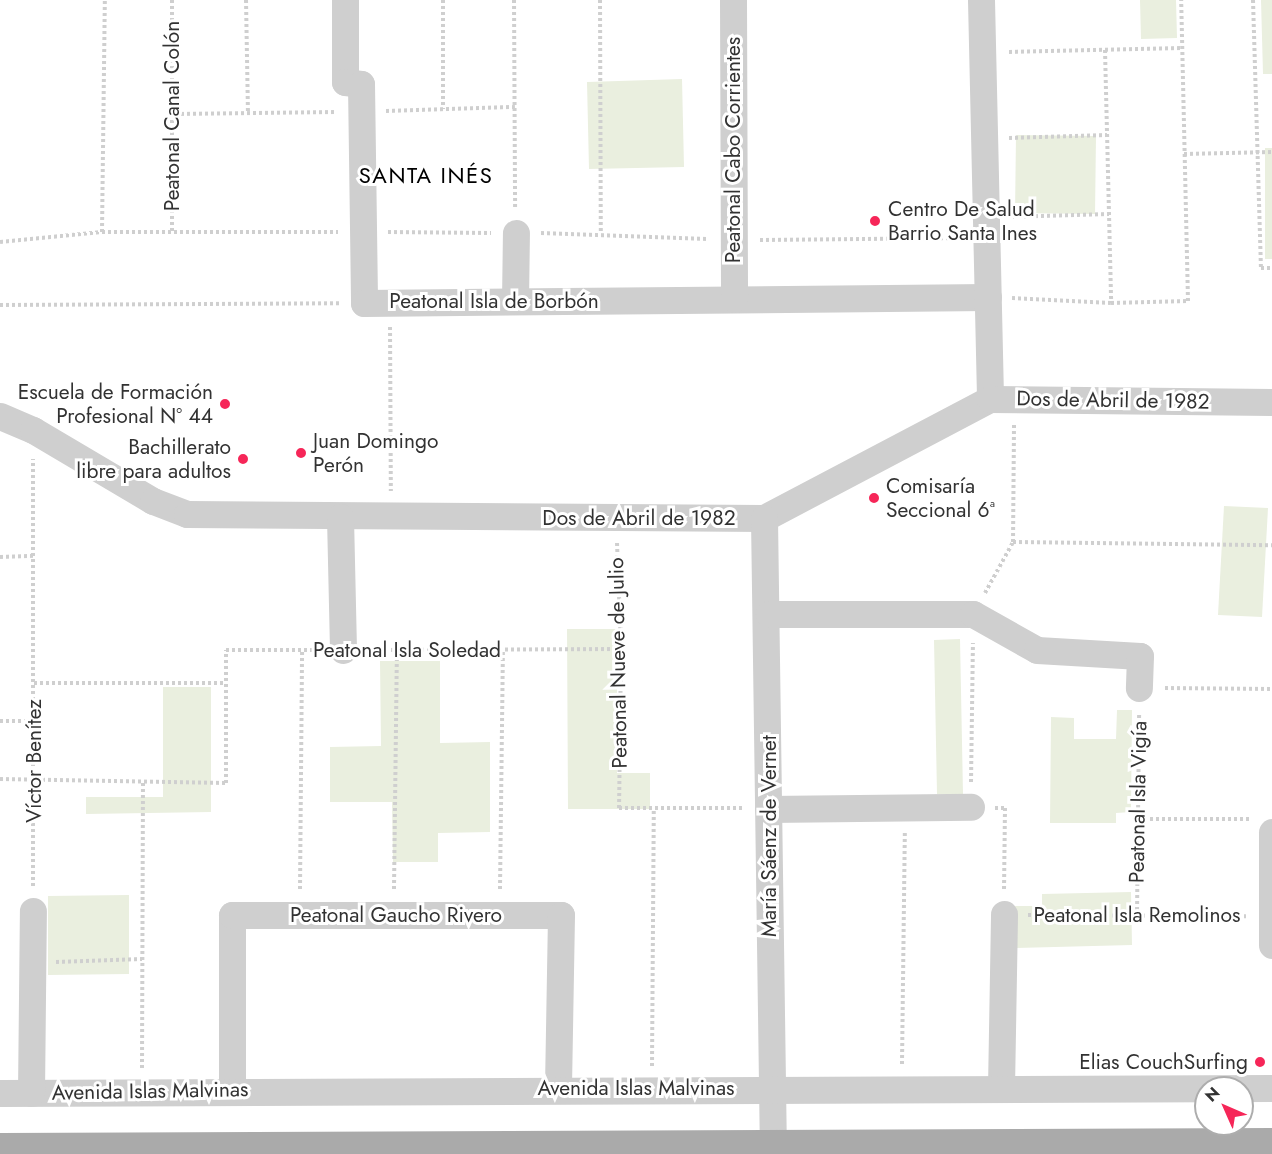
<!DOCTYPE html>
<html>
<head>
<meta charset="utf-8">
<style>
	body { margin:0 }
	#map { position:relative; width:1272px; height:1154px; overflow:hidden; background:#fff; font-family:Jost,sans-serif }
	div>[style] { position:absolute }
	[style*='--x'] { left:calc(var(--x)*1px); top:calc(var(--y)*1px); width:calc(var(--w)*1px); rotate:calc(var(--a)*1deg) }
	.green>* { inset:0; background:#eaefdf }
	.path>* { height:4px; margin-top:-2px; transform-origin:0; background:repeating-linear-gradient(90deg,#cfcfcf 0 3px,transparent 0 6px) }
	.minor>* { height:27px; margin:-13.5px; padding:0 13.5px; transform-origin:13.5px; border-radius:13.5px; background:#cfcfcf }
	.major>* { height:33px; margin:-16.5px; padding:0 16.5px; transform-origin:16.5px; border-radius:16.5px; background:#aaa }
	.dots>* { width:16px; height:16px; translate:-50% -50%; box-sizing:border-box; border:3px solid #fff; border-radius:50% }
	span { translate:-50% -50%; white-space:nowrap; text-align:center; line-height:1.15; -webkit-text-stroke:6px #fff; paint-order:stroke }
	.street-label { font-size:21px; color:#323232 }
	.poi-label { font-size:21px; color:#323232 }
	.left { translate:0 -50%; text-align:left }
	.right { translate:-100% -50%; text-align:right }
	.neighbourhood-label { font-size:22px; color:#000; letter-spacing:1.5px }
	.north { position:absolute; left:1194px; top:1076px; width:60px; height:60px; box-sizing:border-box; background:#fff; border:2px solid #adadad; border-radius:50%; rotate:315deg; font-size:16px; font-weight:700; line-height:24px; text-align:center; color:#323232 }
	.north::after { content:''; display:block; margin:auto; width:21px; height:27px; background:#f62658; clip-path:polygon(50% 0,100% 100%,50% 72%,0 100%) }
</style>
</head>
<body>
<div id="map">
	<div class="green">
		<i style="clip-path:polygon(1140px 0,1176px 0,1177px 38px,1141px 39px)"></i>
		<i style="clip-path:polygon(1261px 0,1272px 0,1272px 74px,1263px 74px)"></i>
		<i style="clip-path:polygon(682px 79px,684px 167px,589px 169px,587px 82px)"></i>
		<i style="clip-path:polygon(1016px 135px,1096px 136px,1095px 214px,1015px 213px)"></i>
		<i style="clip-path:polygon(1265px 148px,1272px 148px,1272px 259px,1265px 259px)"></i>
		<i style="clip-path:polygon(1224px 506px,1268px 508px,1262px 617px,1218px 615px)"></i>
		<i style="clip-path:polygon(567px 629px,617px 629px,617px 773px,650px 773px,650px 809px,568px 809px)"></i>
		<i style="clip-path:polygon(960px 639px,963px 794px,937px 794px,934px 640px)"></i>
		<i style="clip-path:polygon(380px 661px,440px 661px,440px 743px,490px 742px,490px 832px,438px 833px,438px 862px,393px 862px,392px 802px,330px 802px,330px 747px,381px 746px)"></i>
		<i style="clip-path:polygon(163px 687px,211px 687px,211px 812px,86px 814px,86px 797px,163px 797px)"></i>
		<i style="clip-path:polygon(1117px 710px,1132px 710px,1131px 812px,1116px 813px,1116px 823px,1050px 823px,1051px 717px,1074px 718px,1074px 739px,1116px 739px)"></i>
		<i style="clip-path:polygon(1131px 892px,1132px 945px,1014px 948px,1013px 906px,1042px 906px,1042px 894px)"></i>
		<i style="clip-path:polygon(129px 895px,129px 974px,48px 975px,48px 896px)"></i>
	</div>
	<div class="path">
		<i style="--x:172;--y:0;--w:232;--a:90"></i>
		<i style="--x:246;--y:0;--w:113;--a:89"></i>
		<i style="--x:443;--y:0;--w:109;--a:90"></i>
		<i style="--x:514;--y:0;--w:209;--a:89.7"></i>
		<i style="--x:600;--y:0;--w:234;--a:89.8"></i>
		<i style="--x:1253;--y:0;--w:268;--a:88.3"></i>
		<i style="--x:1261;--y:268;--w:11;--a:0"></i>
		<i style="--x:1105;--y:50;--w:253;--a:88.6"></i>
		<i style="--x:1009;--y:52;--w:173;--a:-1.3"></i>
		<i style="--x:386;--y:111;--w:129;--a:-1.8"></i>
		<i style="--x:175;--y:114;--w:161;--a:-0.7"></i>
		<i style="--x:1009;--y:138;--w:98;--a:-1.8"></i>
		<i style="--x:1184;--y:154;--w:88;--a:-1.3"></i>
		<i style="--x:1011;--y:217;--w:98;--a:-1.8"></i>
		<i style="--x:102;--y:232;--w:232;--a:-89.3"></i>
		<i style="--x:388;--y:232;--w:103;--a:0.6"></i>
		<i style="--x:541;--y:233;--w:166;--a:2.1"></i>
		<i style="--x:760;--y:240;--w:202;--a:-0.6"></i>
		<i style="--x:0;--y:242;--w:102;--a:-5.6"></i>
		<i style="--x:102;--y:232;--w:236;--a:0"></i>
		<i style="--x:1012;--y:298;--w:99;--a:2.9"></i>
		<i style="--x:1111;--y:303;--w:77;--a:-1.5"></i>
		<i style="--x:1188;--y:301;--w:301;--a:-91.3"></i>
		<i style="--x:0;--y:305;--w:339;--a:-0.3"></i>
		<i style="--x:390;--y:327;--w:164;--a:89.7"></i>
		<i style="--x:1013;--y:542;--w:259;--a:0.7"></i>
		<i style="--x:617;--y:543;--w:106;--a:87.8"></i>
		<i style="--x:621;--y:649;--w:159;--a:90.7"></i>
		<i style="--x:619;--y:808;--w:123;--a:0"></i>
		<i style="--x:0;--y:557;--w:35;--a:-2"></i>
		<i style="--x:985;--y:593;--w:58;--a:-61.2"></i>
		<i style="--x:1013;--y:542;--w:117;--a:-89.5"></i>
		<i style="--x:367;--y:650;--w:254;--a:-0.2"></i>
		<i style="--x:34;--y:683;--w:192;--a:0"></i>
		<i style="--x:1165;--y:688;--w:107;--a:0.5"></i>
		<i style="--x:0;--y:721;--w:34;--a:0"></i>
		<i style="--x:0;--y:779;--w:226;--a:1"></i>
		<i style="--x:226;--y:783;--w:133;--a:-90"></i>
		<i style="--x:226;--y:650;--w:92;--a:0"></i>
		<i style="--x:971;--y:782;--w:139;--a:-89.2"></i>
		<i style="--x:995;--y:808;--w:10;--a:0"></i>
		<i style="--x:1005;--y:808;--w:82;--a:90.7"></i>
		<i style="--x:1138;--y:819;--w:112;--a:0"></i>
		<i style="--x:33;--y:886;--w:427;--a:-90"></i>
		<i style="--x:300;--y:889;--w:239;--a:-89.5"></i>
		<i style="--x:394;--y:889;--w:239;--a:-89.3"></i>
		<i style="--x:500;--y:889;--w:240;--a:-89.3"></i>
		<i style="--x:1028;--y:915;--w:218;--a:0.3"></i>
		<i style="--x:1137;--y:916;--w:204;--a:-89.4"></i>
		<i style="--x:56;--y:962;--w:86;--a:-2"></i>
		<i style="--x:902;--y:1064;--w:233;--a:-89.3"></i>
		<i style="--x:652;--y:1066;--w:258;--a:-89.6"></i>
		<i style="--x:142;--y:1068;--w:285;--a:-89.8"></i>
	</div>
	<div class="minor">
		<i style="--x:345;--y:0;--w:82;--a:90"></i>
		<i style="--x:345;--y:82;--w:16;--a:7"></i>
		<i style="--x:361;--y:84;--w:219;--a:89.2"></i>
		<i style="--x:364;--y:303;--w:624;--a:-0.55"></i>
		<i style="--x:733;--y:0;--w:299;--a:89.8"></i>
		<i style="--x:981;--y:0;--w:399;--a:88.7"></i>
		<i style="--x:515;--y:301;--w:68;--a:-89.2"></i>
		<i style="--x:0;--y:416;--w:36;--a:23"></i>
		<i style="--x:33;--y:430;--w:139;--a:30.6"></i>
		<i style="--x:153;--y:501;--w:36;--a:21"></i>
		<i style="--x:187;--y:514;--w:577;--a:0.4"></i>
		<i style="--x:764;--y:518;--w:255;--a:-27.8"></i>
		<i style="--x:990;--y:399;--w:282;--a:0.6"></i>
		<i style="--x:340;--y:517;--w:133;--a:88.7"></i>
		<i style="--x:764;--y:518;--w:636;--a:89.19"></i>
		<i style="--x:769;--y:614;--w:204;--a:0"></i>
		<i style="--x:973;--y:614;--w:73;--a:29.4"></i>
		<i style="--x:1037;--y:650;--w:103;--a:3.3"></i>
		<i style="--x:1140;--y:656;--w:32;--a:92"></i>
		<i style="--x:768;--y:809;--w:203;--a:-0.6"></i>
		<i style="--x:1272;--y:832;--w:113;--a:90"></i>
		<i style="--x:1001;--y:1088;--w:174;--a:-89"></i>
		<i style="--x:232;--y:1090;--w:175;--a:-90"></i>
		<i style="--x:232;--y:915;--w:329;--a:0"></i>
		<i style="--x:561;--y:915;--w:173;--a:91"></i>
		<i style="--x:0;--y:1093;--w:1272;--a:-0.23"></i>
		<i style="--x:31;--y:1093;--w:182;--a:-89.4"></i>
	</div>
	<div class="major">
		<i style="--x:0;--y:1149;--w:1272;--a:-0.23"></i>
	</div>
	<div class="dots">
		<i style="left:875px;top:221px;background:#f62658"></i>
		<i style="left:225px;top:404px;background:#f62658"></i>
		<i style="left:301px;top:453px;background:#f62658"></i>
		<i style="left:243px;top:459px;background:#f62658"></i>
		<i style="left:874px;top:498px;background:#f62658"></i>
		<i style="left:1260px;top:1062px;background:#f62658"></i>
	</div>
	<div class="street-label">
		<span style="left:172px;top:116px;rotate:-90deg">Peatonal Canal Colón</span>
		<span style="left:733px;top:150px;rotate:-90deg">Peatonal Cabo Corrientes</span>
		<span style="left:494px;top:301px">Peatonal Isla de Borbón</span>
		<span style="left:1113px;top:400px;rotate:1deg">Dos de Abril de 1982</span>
		<span style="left:639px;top:518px">Dos de Abril de 1982</span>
		<span style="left:407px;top:650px">Peatonal Isla Soledad</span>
		<span style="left:618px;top:663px;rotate:-91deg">Peatonal Nueve de Julio</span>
		<span style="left:34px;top:761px;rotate:-90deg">Víctor Benítez</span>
		<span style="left:1138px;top:802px;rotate:-89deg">Peatonal Isla Vigía</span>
		<span style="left:769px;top:836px;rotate:-90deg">María Sáenz de Vernet</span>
		<span style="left:396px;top:915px">Peatonal Gaucho Rivero</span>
		<span style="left:1137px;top:915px">Peatonal Isla Remolinos</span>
		<span style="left:636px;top:1088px">Avenida Islas Malvinas</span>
		<span style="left:150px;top:1091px;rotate:-1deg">Avenida Islas Malvinas</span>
	</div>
	<div class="poi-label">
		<span class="left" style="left:888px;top:221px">Centro De Salud<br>Barrio Santa Ines</span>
		<span class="right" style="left:213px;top:404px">Escuela de Formación<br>Profesional N° 44</span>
		<span class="left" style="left:313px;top:453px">Juan Domingo<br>Perón</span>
		<span class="right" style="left:231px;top:459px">Bachillerato<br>libre para adultos</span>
		<span class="left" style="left:886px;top:498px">Comisaría<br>Seccional 6ª</span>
		<span class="right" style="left:1248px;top:1062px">Elias CouchSurfing</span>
	</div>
	<div class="neighbourhood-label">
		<span style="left:426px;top:176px">SANTA INÉS</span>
	</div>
	<div class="north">N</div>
</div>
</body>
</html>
